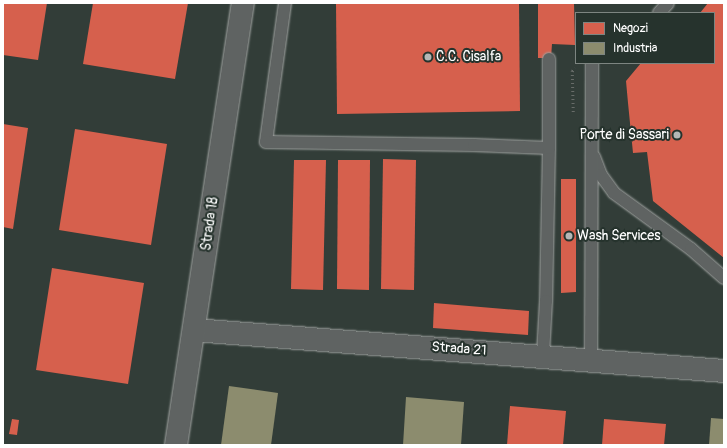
<!DOCTYPE html>
<html>
<head>
<meta charset="utf-8">
<style>
	body { margin:0 }
	#map { position:relative; width:727px; height:448px; overflow:hidden; background:#29302d; font-family:Pangolin,sans-serif }
	div>[style] { position:absolute }
	[style*='--x'] { left:calc(var(--x)*1px); top:calc(var(--y)*1px); width:calc(var(--w)*1px); rotate:calc(var(--a)*1deg) }
	.built>* { inset:0; background:#323d38 }
	.shops>* { inset:0; background:#d6604d }
	.industry>* { inset:0; background:#8c8c6e }
	.path>* { height:2.5px; margin-top:-1.25px; transform-origin:0; background:repeating-linear-gradient(90deg,#686c69 0 1px,transparent 0 4px) }
	.roads { filter:drop-shadow(0 0 1px #9fa2a0) drop-shadow(0 0 1px #9fa2a0) }
	.service>* { height:12px; margin:-6px; padding:0 6px; transform-origin:6px; border-radius:6px; background:#5f6362 }
	.tertiary>* { height:22px; margin:-11px; padding:0 11px; transform-origin:11px; border-radius:11px; background:#5f6362 }
	.dots>* { width:11px; height:11px; translate:-50% -50%; box-sizing:border-box; border:2px solid #26332d; border-radius:50% }
	span { translate:-50% -50%; white-space:nowrap; text-align:center; line-height:1.15; -webkit-text-stroke:4px #26332d; paint-order:stroke }
	.poi-label { font-size:14px; color:#fff }
	.left { translate:0 -50%; text-align:left }
	.right { translate:-100% -50%; text-align:right }
	.street-label { font-size:14px; color:#fff }
	.frame { position:absolute; inset:0; border:4px solid #fff; pointer-events:none }
	.legend { position:absolute; left:575px; top:12px; width:140px; height:52px; box-sizing:border-box; background:#26332d; border:1px solid #7d8581; margin:0; padding:5px 7px; list-style:none; font-size:12px; color:#fff }
	.legend li { display:flex; align-items:center; gap:8px; height:20px }
	.legend b { width:20px; border:1px solid #7d8581 }
</style>
</head>
<body>
<div id="map">
	<div class="built">
		<i style="clip-path:polygon(evenodd,3px 3px,724px 3px,724px 445px,3px 445px,3px 3px,576px 13px,714px 13px,714px 63px,576px 63px,576px 13px)"></i>
	</div>
	<div class="shops">
		<i style="clip-path:polygon(3px 3px,47px 3px,38px 60px,3px 55px)"></i>
		<i style="clip-path:polygon(93px 3px,188px 3px,175px 79px,83px 64px)"></i>
		<i style="clip-path:polygon(336px 3px,519px 3px,520px 111px,337px 114px)"></i>
		<i style="clip-path:polygon(538px 3px,574px 3px,575px 45px,552px 44px,551px 58px,538px 58px)"></i>
		<i style="clip-path:polygon(708px 3px,724px 3px,724px 258px,653px 201px,647px 152px,633px 153px,628px 103px,626px 81px,641px 63px,714px 63px,714px 13px,700px 13px)"></i>
		<i style="clip-path:polygon(3px 124px,28px 128px,13px 229px,3px 227px)"></i>
		<i style="clip-path:polygon(75px 129px,167px 144px,151px 245px,59px 230px)"></i>
		<i style="clip-path:polygon(383px 159px,416px 160px,414px 290px,381px 289px)"></i>
		<i style="clip-path:polygon(294px 160px,326px 160px,323px 290px,291px 289px)"></i>
		<i style="clip-path:polygon(338px 160px,370px 160px,369px 290px,337px 289px)"></i>
		<i style="clip-path:polygon(561px 179px,576px 179px,576px 292px,561px 293px)"></i>
		<i style="clip-path:polygon(52px 268px,144px 283px,128px 384px,36px 370px)"></i>
		<i style="clip-path:polygon(434px 303px,529px 311px,528px 335px,433px 328px)"></i>
		<i style="clip-path:polygon(510px 406px,566px 411px,563px 445px,507px 445px)"></i>
		<i style="clip-path:polygon(12px 419px,19px 420px,17px 435px,9px 434px)"></i>
		<i style="clip-path:polygon(604px 419px,666px 424px,664px 445px,602px 445px)"></i>
	</div>
	<div class="industry">
		<i style="clip-path:polygon(229px 386px,278px 393px,271px 445px,221px 445px)"></i>
		<i style="clip-path:polygon(406px 397px,464px 402px,461px 445px,403px 445px)"></i>
		<i style="clip-path:polygon(711px 418px,724px 419px,724px 445px,709px 445px)"></i>
	</div>
	<div class="path">
		<i style="--x:573;--y:112;--w:41;--a:-91.4"></i>
		<i style="--x:572;--y:71;--w:4;--a:-45"></i>
	</div>
	<div class="roads">
		<div class="service">
			<i style="--x:285;--y:3;--w:140;--a:97.8"></i>
			<i style="--x:266;--y:142;--w:208;--a:0.8"></i>
			<i style="--x:474;--y:145;--w:75;--a:2.3"></i>
			<i style="--x:549;--y:148;--w:153;--a:91.1"></i>
			<i style="--x:546;--y:301;--w:54;--a:93.2"></i>
			<i style="--x:659;--y:13;--w:13;--a:-48"></i>
			<i style="--x:549;--y:59;--w:89;--a:90"></i>
			<i style="--x:594;--y:157;--w:19;--a:69"></i>
			<i style="--x:601;--y:175;--w:22;--a:54"></i>
			<i style="--x:614;--y:193;--w:95;--a:36"></i>
			<i style="--x:691;--y:249;--w:44;--a:41.3"></i>
			<i style="--x:591;--y:360;--w:297;--a:-89.8"></i>
		</div>
		<div class="tertiary">
			<i style="--x:194;--y:330;--w:532;--a:4.42"></i>
			<i style="--x:176;--y:445;--w:447;--a:-81.4"></i>
		</div>
	</div>
	<div class="dots">
		<i style="left:428px;top:57px;background:#b4b7b6"></i>
		<i style="left:677px;top:135px;background:#b4b7b6"></i>
		<i style="left:569px;top:236px;background:#b4b7b6"></i>
	</div>
	<div class="poi-label">
		<span class="left" style="left:436px;top:57px">C.C. Cisalfa</span>
		<span class="right" style="left:669px;top:135px">Porte di Sassari</span>
		<span class="left" style="left:577px;top:236px">Wash Services</span>
	</div>
	<div class="street-label">
		<span style="left:210px;top:224px;rotate:-82deg">Strada 18</span>
		<span style="left:459px;top:349px;rotate:4deg">Strada 21</span>
	</div>
	<div class="frame"></div>
	<ul class="legend">
	<li><b style="height:11px;background:#d6604d"></b>Negozi</li>
	<li><b style="height:11px;background:#8c8c6e"></b>Industria</li>
	</ul>
</div>
</body>
</html>
